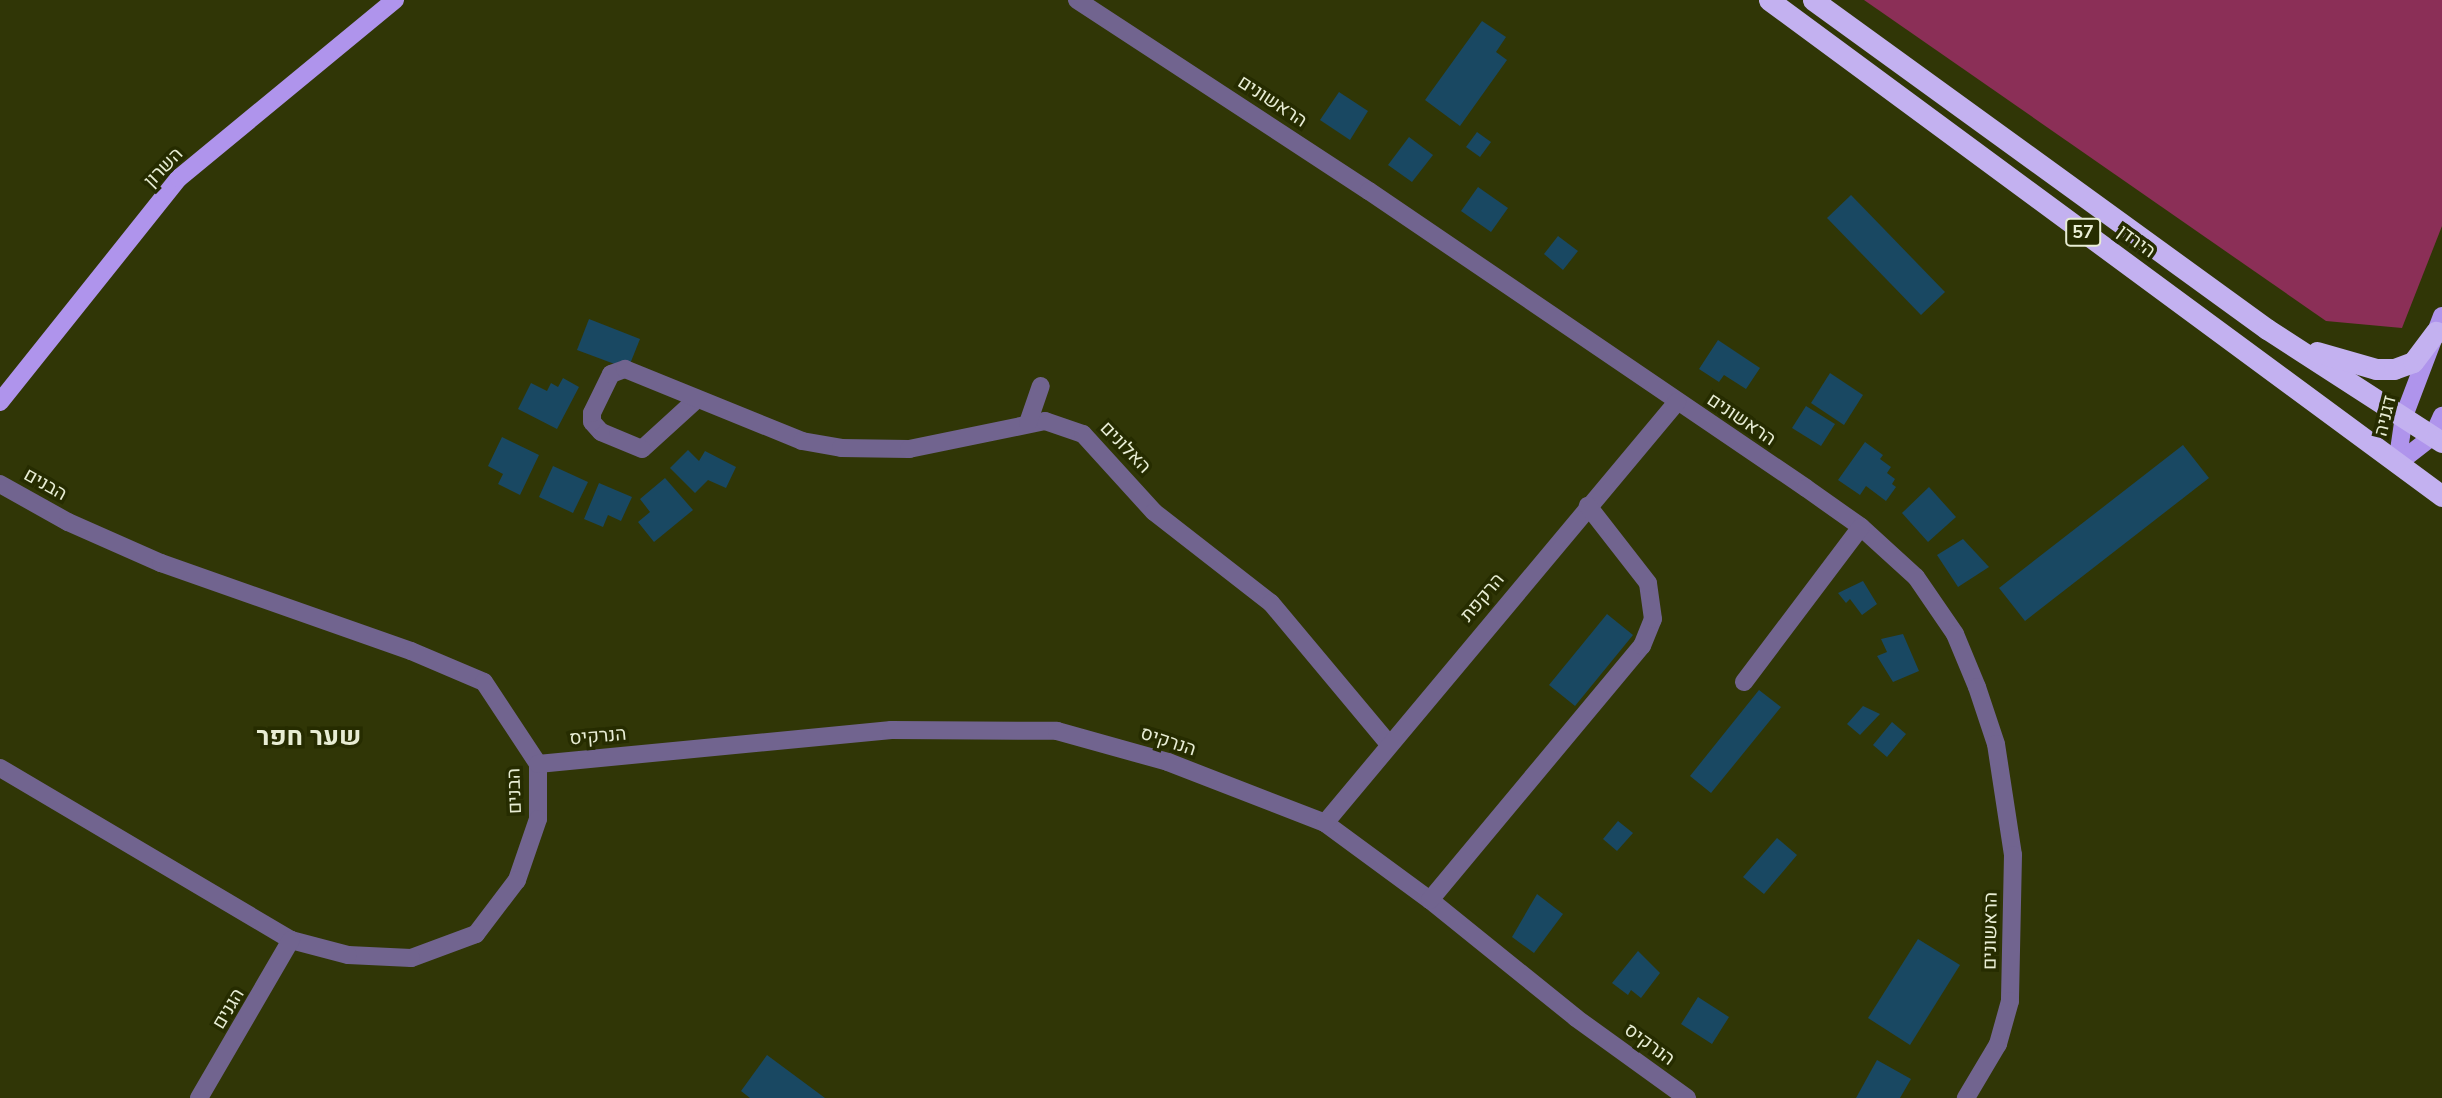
<!DOCTYPE html>
<html>
<head>
<meta charset="utf-8">
<style>
	body { margin:0 }
	#map { position:relative; width:2442px; height:1098px; overflow:hidden; background:#303606; font-family:"Nunito Sans",Heebo,sans-serif }
	div>[style] { position:absolute }
	[style*='--x'] { left:calc(var(--x)*1px); top:calc(var(--y)*1px); width:calc(var(--w)*1px); rotate:calc(var(--a)*1deg) }
	.green>* { inset:0; background:#8b2f57 }
	.building>* { inset:0; background:#194862 }
	.minor>* { height:18px; margin:-9px; padding:0 9px; transform-origin:9px; border-radius:9px; background:#71648f }
	.major>* { height:18px; margin:-9px; padding:0 9px; transform-origin:9px; border-radius:9px; background:#af94ec }
	.highway>* { height:21px; margin:-10.5px; padding:0 10.5px; transform-origin:10.5px; border-radius:10.5px; background:#c3b1f0 }
	span { translate:-50% -50%; white-space:nowrap; text-align:center; line-height:1.15; -webkit-text-stroke:7px #262c00; paint-order:stroke }
	.shield-label span { padding:2px 5px; background:#262c00; border:2px solid; border-radius:5px; -webkit-text-stroke-width:0 }
	.shield-label { font-size:18px; color:#e8edd4; font-weight:700 }
	.street-label { font-size:19px; color:#e8edd4 }
	.district-label { font-size:26px; color:#e8edd4; font-weight:700 }
</style>
</head>
<body>
<div id="map">
	<div class="green">
		<i style="clip-path:polygon(1864px 0,2442px 0,2442px 226px,2402px 328px,2326px 321px)"></i>
	</div>
	<div class="building">
		<i style="clip-path:polygon(1482px 21px,1506px 37px,1496px 52px,1507px 60px,1460px 126px,1425px 100px)"></i>
		<i style="clip-path:polygon(1339px 92px,1368px 111px,1350px 140px,1320px 120px)"></i>
		<i style="clip-path:polygon(1477px 132px,1491px 142px,1480px 157px,1466px 147px)"></i>
		<i style="clip-path:polygon(1409px 137px,1433px 155px,1412px 182px,1388px 165px)"></i>
		<i style="clip-path:polygon(1478px 187px,1508px 208px,1491px 232px,1461px 211px)"></i>
		<i style="clip-path:polygon(1851px 195px,1945px 292px,1921px 315px,1827px 218px)"></i>
		<i style="clip-path:polygon(1558px 236px,1578px 251px,1563px 270px,1544px 254px)"></i>
		<i style="clip-path:polygon(589px 319px,640px 339px,628px 369px,577px 350px)"></i>
		<i style="clip-path:polygon(1718px 340px,1760px 368px,1746px 389px,1724px 375px,1719px 382px,1699px 369px)"></i>
		<i style="clip-path:polygon(1830px 373px,1863px 395px,1844px 425px,1811px 403px)"></i>
		<i style="clip-path:polygon(563px 378px,579px 387px,557px 429px,518px 409px,531px 383px,547px 391px,551px 383px,558px 387px)"></i>
		<i style="clip-path:polygon(1806px 406px,1835px 424px,1821px 446px,1792px 428px)"></i>
		<i style="clip-path:polygon(502px 437px,539px 455px,520px 495px,498px 484px,503px 474px,488px 466px)"></i>
		<i style="clip-path:polygon(1865px 442px,1883px 455px,1880px 459px,1891px 467px,1887px 473px,1895px 479px,1892px 484px,1896px 487px,1886px 501px,1866px 486px,1860px 495px,1838px 480px)"></i>
		<i style="clip-path:polygon(2183px 445px,2209px 478px,2025px 621px,1999px 588px)"></i>
		<i style="clip-path:polygon(688px 450px,699px 461px,705px 451px,736px 467px,726px 488px,708px 480px,695px 493px,670px 468px)"></i>
		<i style="clip-path:polygon(553px 466px,588px 482px,573px 513px,539px 497px)"></i>
		<i style="clip-path:polygon(665px 478px,693px 510px,654px 542px,638px 522px,650px 512px,640px 499px)"></i>
		<i style="clip-path:polygon(599px 483px,632px 497px,621px 521px,608px 515px,603px 527px,584px 519px)"></i>
		<i style="clip-path:polygon(1929px 487px,1956px 517px,1928px 542px,1902px 513px)"></i>
		<i style="clip-path:polygon(1963px 539px,1989px 567px,1958px 587px,1937px 555px)"></i>
		<i style="clip-path:polygon(1863px 581px,1877px 604px,1862px 615px,1850px 599px,1846px 603px,1838px 593px)"></i>
		<i style="clip-path:polygon(1607px 614px,1633px 635px,1575px 706px,1549px 685px)"></i>
		<i style="clip-path:polygon(1903px 634px,1919px 671px,1893px 682px,1877px 656px,1887px 652px,1881px 639px)"></i>
		<i style="clip-path:polygon(1759px 690px,1781px 707px,1711px 793px,1690px 776px)"></i>
		<i style="clip-path:polygon(1863px 706px,1880px 714px,1860px 735px,1847px 724px)"></i>
		<i style="clip-path:polygon(1892px 722px,1906px 734px,1887px 757px,1873px 745px)"></i>
		<i style="clip-path:polygon(1618px 821px,1633px 833px,1617px 851px,1603px 839px)"></i>
		<i style="clip-path:polygon(1777px 838px,1797px 855px,1764px 894px,1743px 877px)"></i>
		<i style="clip-path:polygon(1537px 894px,1563px 914px,1534px 953px,1512px 937px)"></i>
		<i style="clip-path:polygon(1918px 939px,1960px 965px,1910px 1045px,1868px 1018px)"></i>
		<i style="clip-path:polygon(1638px 951px,1660px 973px,1641px 998px,1631px 990px,1628px 995px,1612px 983px)"></i>
		<i style="clip-path:polygon(1698px 997px,1729px 1017px,1712px 1044px,1681px 1024px)"></i>
		<i style="clip-path:polygon(767px 1055px,825px 1098px,750px 1098px,741px 1091px)"></i>
		<i style="clip-path:polygon(1877px 1060px,1911px 1079px,1900px 1098px,1856px 1098px)"></i>
	</div>
	<div class="minor">
		<i style="--x:1077;--y:0;--w:349;--a:33.2"></i>
		<i style="--x:1369;--y:191;--w:528;--a:34.2"></i>
		<i style="--x:1806;--y:488;--w:67;--a:35.3"></i>
		<i style="--x:1861;--y:527;--w:74;--a:42.3"></i>
		<i style="--x:1916;--y:577;--w:69;--a:55.6"></i>
		<i style="--x:1955;--y:634;--w:57;--a:67.5"></i>
		<i style="--x:1977;--y:687;--w:60;--a:71.6"></i>
		<i style="--x:1996;--y:744;--w:112;--a:81.3"></i>
		<i style="--x:2013;--y:855;--w:146;--a:91.2"></i>
		<i style="--x:2010;--y:1001;--w:45;--a:105.6"></i>
		<i style="--x:1998;--y:1044;--w:63;--a:120.7"></i>
		<i style="--x:697;--y:399;--w:74;--a:137.7"></i>
		<i style="--x:642;--y:449;--w:44;--a:-157.5"></i>
		<i style="--x:601;--y:432;--w:13;--a:-132"></i>
		<i style="--x:592;--y:422;--w:9;--a:-90"></i>
		<i style="--x:592;--y:413;--w:43;--a:-64"></i>
		<i style="--x:611;--y:374;--w:15;--a:-20"></i>
		<i style="--x:625;--y:369;--w:191;--a:22.1"></i>
		<i style="--x:802;--y:441;--w:40;--a:10"></i>
		<i style="--x:841;--y:448;--w:68;--a:0.8"></i>
		<i style="--x:909;--y:449;--w:139;--a:-11.6"></i>
		<i style="--x:1045;--y:421;--w:40;--a:18.9"></i>
		<i style="--x:1083;--y:434;--w:105;--a:47.7"></i>
		<i style="--x:1154;--y:512;--w:148;--a:37.9"></i>
		<i style="--x:1271;--y:603;--w:182;--a:50.1"></i>
		<i style="--x:1028;--y:423;--w:39;--a:-71"></i>
		<i style="--x:0;--y:484;--w:78;--a:29.2"></i>
		<i style="--x:68;--y:522;--w:102;--a:23.8"></i>
		<i style="--x:161;--y:563;--w:265;--a:19.4"></i>
		<i style="--x:411;--y:651;--w:79;--a:23"></i>
		<i style="--x:484;--y:682;--w:98;--a:56.6"></i>
		<i style="--x:538;--y:764;--w:55;--a:90"></i>
		<i style="--x:538;--y:819;--w:65;--a:109"></i>
		<i style="--x:517;--y:880;--w:68;--a:127.2"></i>
		<i style="--x:476;--y:934;--w:69;--a:159.7"></i>
		<i style="--x:411;--y:958;--w:63;--a:-177.3"></i>
		<i style="--x:348;--y:955;--w:59;--a:-165.3"></i>
		<i style="--x:291;--y:940;--w:338;--a:-149.4"></i>
		<i style="--x:1744;--y:682;--w:194;--a:-53"></i>
		<i style="--x:538;--y:764;--w:355;--a:-5.5"></i>
		<i style="--x:891;--y:730;--w:166;--a:0.3"></i>
		<i style="--x:1057;--y:731;--w:115;--a:15.6"></i>
		<i style="--x:1168;--y:762;--w:168;--a:21.2"></i>
		<i style="--x:1325;--y:823;--w:130;--a:36.3"></i>
		<i style="--x:1430;--y:900;--w:188;--a:38.9"></i>
		<i style="--x:1576;--y:1018;--w:137;--a:35.8"></i>
		<i style="--x:1325;--y:823;--w:549;--a:-50.1"></i>
		<i style="--x:1430;--y:900;--w:331;--a:-50.2"></i>
		<i style="--x:1642;--y:646;--w:29;--a:-68"></i>
		<i style="--x:1653;--y:619;--w:36;--a:-98"></i>
		<i style="--x:1648;--y:583;--w:98;--a:-127.9"></i>
		<i style="--x:199;--y:1098;--w:183;--a:-59.8"></i>
	</div>
	<div class="major">
		<i style="--x:0;--y:402;--w:287;--a:-51.4"></i>
		<i style="--x:179;--y:178;--w:280;--a:-39.5"></i>
		<i style="--x:2397;--y:464;--w:49;--a:-81.7"></i>
		<i style="--x:2404;--y:416;--w:107;--a:-69.2"></i>
		<i style="--x:2397;--y:464;--w:46;--a:-37.9"></i>
		<i style="--x:2433;--y:436;--w:22;--a:-66"></i>
	</div>
	<div class="highway">
		<i style="--x:1769;--y:0;--w:836;--a:36.39"></i>
		<i style="--x:1813;--y:0;--w:561;--a:35.93"></i>
		<i style="--x:2267;--y:329;--w:208;--a:32.9"></i>
		<i style="--x:2317;--y:352;--w:61;--a:16.1"></i>
		<i style="--x:2376;--y:369;--w:18;--a:0"></i>
		<i style="--x:2394;--y:369;--w:20;--a:-20"></i>
		<i style="--x:2413;--y:362;--w:38;--a:-53"></i>
	</div>
	<div class="shield-label">
		<span style="left:2083px;top:232px">57</span>
	</div>
	<div class="street-label">
		<span style="left:1272px;top:102px;rotate:33deg">הראשונים</span>
		<span style="left:164px;top:168px;rotate:-46deg">השרון</span>
		<span style="left:2136px;top:242px;rotate:36deg">הירדן</span>
		<span style="left:2386px;top:416px;rotate:-76deg">דגניה</span>
		<span style="left:1741px;top:420px;rotate:34deg">הראשונים</span>
		<span style="left:1125px;top:448px;rotate:46deg">האלונים</span>
		<span style="left:45px;top:485px;rotate:29deg">הבנים</span>
		<span style="left:1483px;top:598px;rotate:-50deg">הרקפת</span>
		<span style="left:598px;top:737px;rotate:-5deg">הנרקיס</span>
		<span style="left:1168px;top:742px;rotate:18deg">הנרקיס</span>
		<span style="left:515px;top:791px;rotate:-92deg">הבנים</span>
		<span style="left:1991px;top:931px;rotate:-89deg">הראשונים</span>
		<span style="left:229px;top:1009px;rotate:-59deg">הגנים</span>
		<span style="left:1649px;top:1045px;rotate:36deg">הנרקיס</span>
	</div>
	<div class="district-label">
		<span style="left:309px;top:737px">שער חפר</span>
	</div>
</div>
</body>
</html>
